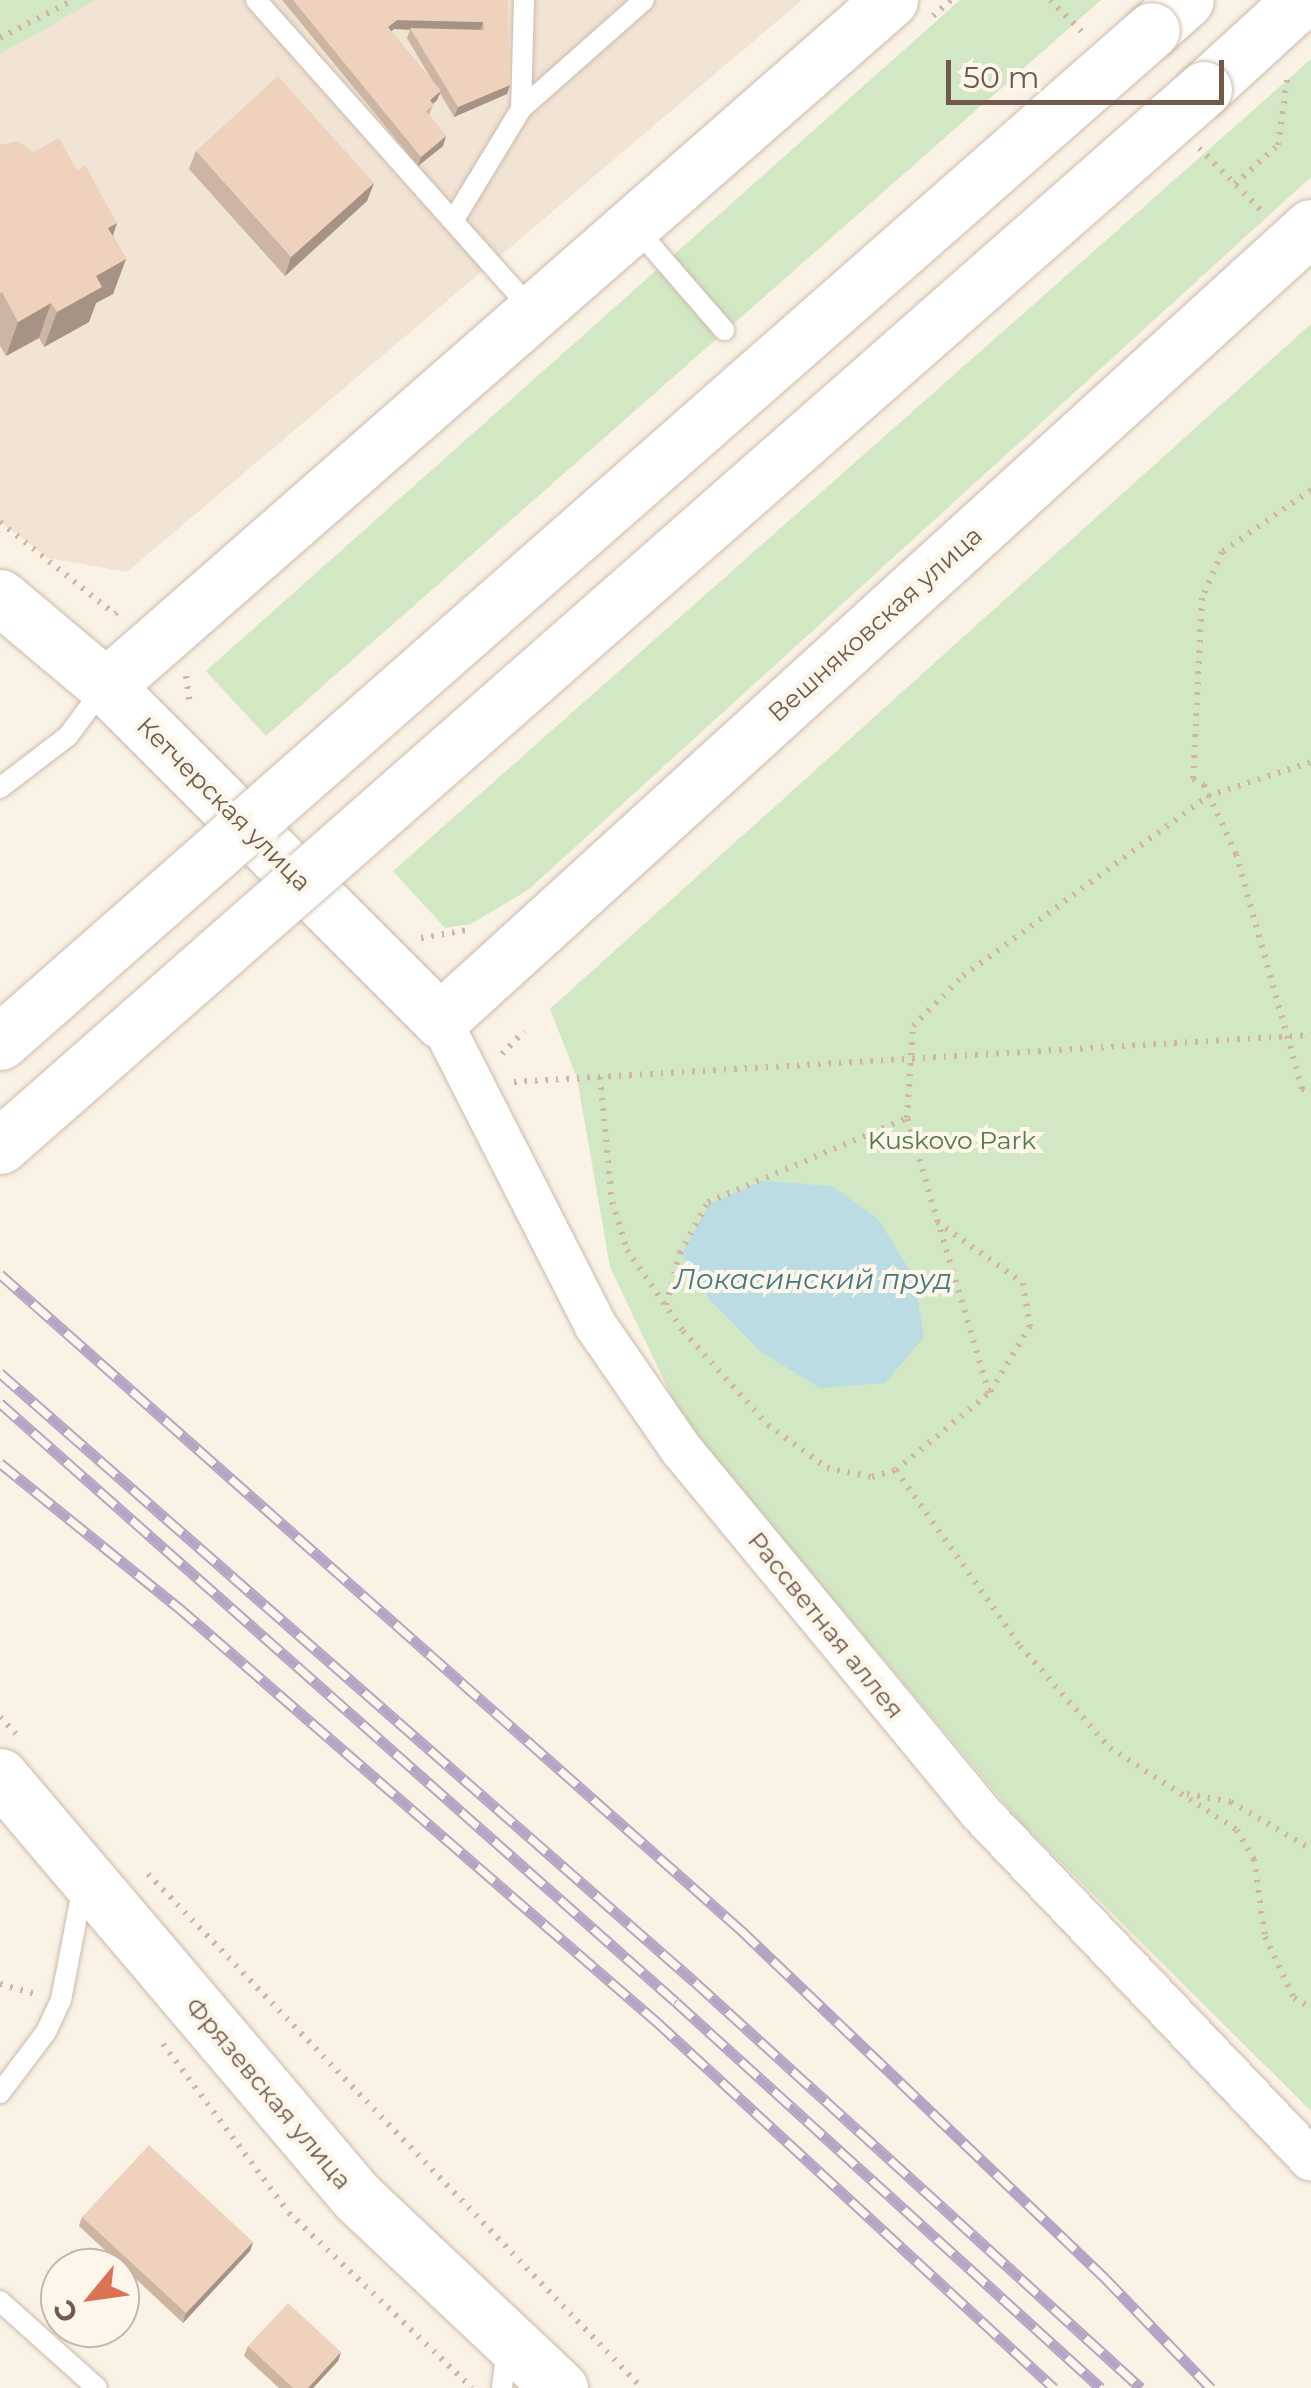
<!DOCTYPE html>
<html>
<head>
<meta charset="utf-8">
<style>
	body { margin:0 }
	#map { position:relative; width:1311px; height:2388px; overflow:hidden; background:#faf2e5; font-family:Montserrat,sans-serif }
	div>[style] { position:absolute }
	[style*='--x'] { left:calc(var(--x)*1px); top:calc(var(--y)*1px); width:calc(var(--w)*1px); rotate:calc(var(--a)*1deg) }
	.residential>* { inset:0; background:#f1e4d4 }
	.green>* { inset:0; background:#d2e7c4 }
	.water>* { inset:0; background:#bbdce2 }
	.path>* { height:6px; margin-top:-3px; transform-origin:0; background:repeating-linear-gradient(90deg,#d2b5a2 0 2.5px,transparent 0 10.5px) }
	.roads { filter:drop-shadow(0 0 2px #cbbaac) drop-shadow(0 0 2px #cbbaac) }
	.service>* { height:20px; margin:-10px; padding:0 10px; transform-origin:10px; border-radius:10px; background:#fff }
	.minor>* { height:42px; margin:-21px; padding:0 21px; transform-origin:21px; border-radius:21px; background:#fff }
	.secondary>* { height:55px; margin:-27.5px; padding:0 27.5px; transform-origin:27.5px; border-radius:27.5px; background:#fff }
	.rail>* { height:11px; margin-top:-5.5px; transform-origin:0; background:repeating-linear-gradient(90deg,#fdf6ea 0 22px,#b5a4c3 0 44px); box-sizing:border-box; border-block:2px solid #b5a4c3 }
	.bridges { filter:drop-shadow(0 0 2px #d0bcac) drop-shadow(0 0 2px #d0bcac) }
	.secondary-bridge>* { height:55px; margin:-27.5px; padding:0 27.5px; transform-origin:27.5px; border-radius:27.5px; background:#fff }
	.wall>* { inset:0; background:#cdb5a3 }
	.shaded-wall>* { inset:0; background:#a79385 }
	.building>* { inset:0; background:#eed2be }
	span { translate:-50% -50%; white-space:nowrap; text-align:center; line-height:1.15; -webkit-text-stroke:8px #fdf6ea; paint-order:stroke }
	.street-label { font-size:25px; color:#71594c }
	.park-label { font-size:25px; color:#567b48 }
	.water-label { font-size:28px; color:#477983; font-style:italic }
	.north { position:absolute; left:40px; top:2248px; width:100px; height:100px; box-sizing:border-box; background:#fdf6ea; border:2px solid #c5b7ab; border-radius:50%; rotate:241deg; font-size:28px; font-weight:700; line-height:40px; text-align:center; color:#71594c }
	.north::after { content:''; display:block; margin:auto; width:35px; height:45px; background:#db7253; clip-path:polygon(50% 0,100% 100%,50% 72%,0 100%) }
	.scale { position:absolute; left:946px; top:60px; width:278px; height:45px; box-sizing:border-box; border:5px solid #71594c; border-top:0; padding-left:12px; font-size:30px; line-height:35px; white-space:nowrap; color:#71594c; -webkit-text-stroke:8px #fdf6ea; paint-order:stroke }
</style>
</head>
<body>
<div id="map">
	<div class="residential">
		<i style="clip-path:polygon(0 0,802px 0,127px 572px,48px 558px,0 522px)"></i>
	</div>
	<div class="green">
		<i style="clip-path:polygon(0 0,96px 0,0 54px)"></i>
		<i style="clip-path:polygon(960px 0,1101px 0,266px 736px,206px 671px)"></i>
		<i style="clip-path:polygon(1311px 59px,1311px 177px,528px 890px,471px 924px,445px 928px,393px 871px)"></i>
		<i style="clip-path:polygon(1311px 324px,1311px 2111px,1021px 1823px,683px 1420px,610px 1267px,577px 1078px,550px 1009px)"></i>
	</div>
	<div class="water">
		<i style="clip-path:polygon(762px 1181px,832px 1186px,878px 1219px,914px 1277px,924px 1337px,885px 1383px,820px 1388px,760px 1351px,709px 1299px,682px 1254px,709px 1204px)"></i>
	</div>
	<div class="path">
		<i style="--x:1050;--y:0;--w:48;--a:45"></i>
		<i style="--x:933;--y:16;--w:24;--a:-42"></i>
		<i style="--x:0;--y:38;--w:82;--a:-27.5"></i>
		<i style="--x:1199;--y:148;--w:93;--a:45"></i>
		<i style="--x:1235;--y:184;--w:58;--a:-42.2"></i>
		<i style="--x:1278;--y:145;--w:73;--a:-82.1"></i>
		<i style="--x:1311;--y:490;--w:108;--a:145.1"></i>
		<i style="--x:1222;--y:552;--w:50;--a:113.5"></i>
		<i style="--x:1202;--y:598;--w:181;--a:92.8"></i>
		<i style="--x:1193;--y:779;--w:13;--a:29"></i>
		<i style="--x:1204;--y:785;--w:76;--a:65.1"></i>
		<i style="--x:1236;--y:854;--w:244;--a:74.3"></i>
		<i style="--x:1302;--y:1089;--w:10;--a:24"></i>
		<i style="--x:0;--y:522;--w:147;--a:38.7"></i>
		<i style="--x:115;--y:614;--w:6;--a:-39"></i>
		<i style="--x:186;--y:676;--w:27;--a:82"></i>
		<i style="--x:421;--y:938;--w:48;--a:-9.7"></i>
		<i style="--x:502;--y:1054;--w:32;--a:-46"></i>
		<i style="--x:600;--y:1077;--w:126;--a:84.5"></i>
		<i style="--x:612;--y:1202;--w:50;--a:72.6"></i>
		<i style="--x:627;--y:1250;--w:98;--a:55.3"></i>
		<i style="--x:683;--y:1331;--w:127;--a:47.9"></i>
		<i style="--x:768;--y:1425;--w:73;--a:36.1"></i>
		<i style="--x:827;--y:1468;--w:46;--a:11.3"></i>
		<i style="--x:872;--y:1477;--w:25;--a:-16"></i>
		<i style="--x:896;--y:1470;--w:121;--a:-39.6"></i>
		<i style="--x:989;--y:1393;--w:287;--a:-106.6"></i>
		<i style="--x:907;--y:1118;--w:92;--a:-86.3"></i>
		<i style="--x:913;--y:1026;--w:71;--a:-45"></i>
		<i style="--x:963;--y:976;--w:304;--a:-36.3"></i>
		<i style="--x:1208;--y:796;--w:108;--a:-18.3"></i>
		<i style="--x:514;--y:1082;--w:798;--a:-3.37"></i>
		<i style="--x:937;--y:1222;--w:105;--a:35.3"></i>
		<i style="--x:1023;--y:1283;--w:44;--a:80.8"></i>
		<i style="--x:1030;--y:1326;--w:77;--a:121.2"></i>
		<i style="--x:666;--y:1305;--w:54;--a:-74.9"></i>
		<i style="--x:680;--y:1253;--w:58;--a:-61.2"></i>
		<i style="--x:708;--y:1202;--w:216;--a:-22.9"></i>
		<i style="--x:896;--y:1470;--w:215;--a:54.8"></i>
		<i style="--x:1020;--y:1646;--w:136;--a:48.6"></i>
		<i style="--x:1110;--y:1748;--w:151;--a:32.8"></i>
		<i style="--x:1237;--y:1830;--w:34;--a:60"></i>
		<i style="--x:1254;--y:1859;--w:79;--a:82"></i>
		<i style="--x:1265;--y:1937;--w:68;--a:64.6"></i>
		<i style="--x:1294;--y:1998;--w:20;--a:30"></i>
		<i style="--x:0;--y:1717;--w:23;--a:47"></i>
		<i style="--x:1187;--y:1794;--w:45;--a:10.3"></i>
		<i style="--x:1231;--y:1802;--w:93;--a:30.4"></i>
		<i style="--x:148;--y:1874;--w:713;--a:46.14"></i>
		<i style="--x:0;--y:1984;--w:36;--a:16"></i>
		<i style="--x:163;--y:2044;--w:211;--a:53.3"></i>
		<i style="--x:289;--y:2213;--w:253;--a:43.7"></i>
	</div>
	<div class="roads">
		<div class="service">
			<i style="--x:256;--y:0;--w:415;--a:48.3"></i>
			<i style="--x:521;--y:109;--w:164;--a:-41.5"></i>
			<i style="--x:453;--y:221;--w:131;--a:-58.7"></i>
			<i style="--x:521;--y:109;--w:109;--a:-88.4"></i>
			<i style="--x:634;--y:226;--w:138;--a:49.1"></i>
			<i style="--x:0;--y:788;--w:86;--a:-37.4"></i>
			<i style="--x:68;--y:736;--w:62;--a:-53.5"></i>
			<i style="--x:0;--y:2093;--w:76;--a:-53"></i>
			<i style="--x:46;--y:2032;--w:35;--a:-65"></i>
			<i style="--x:61;--y:2000;--w:116;--a:-79.1"></i>
			<i style="--x:0;--y:2301;--w:130;--a:41.9"></i>
			<i style="--x:502;--y:2388;--w:41;--a:-83"></i>
		</div>
		<div class="minor">
			<i style="--x:440;--y:1020;--w:343;--a:63"></i>
			<i style="--x:596;--y:1326;--w:150;--a:55.4"></i>
			<i style="--x:681;--y:1449;--w:470;--a:50.5"></i>
			<i style="--x:980;--y:1812;--w:480;--a:46.4"></i>
		</div>
		<div class="secondary">
			<i style="--x:1152;--y:30;--w:45;--a:-41.4"></i>
			<i style="--x:1204;--y:89;--w:132;--a:-42.5"></i>
			<i style="--x:0;--y:597;--w:138;--a:40"></i>
			<i style="--x:106;--y:686;--w:472;--a:45"></i>
			<i style="--x:440;--y:1020;--w:1178;--a:-42.32"></i>
			<i style="--x:106;--y:686;--w:1042;--a:-41.19"></i>
			<i style="--x:0;--y:1776;--w:552;--a:49.7"></i>
			<i style="--x:357;--y:2197;--w:279;--a:43.3"></i>
		</div>
	</div>
	<div class="rail">
		<i style="--x:0;--y:1274;--w:990;--a:41.52"></i>
		<i style="--x:741;--y:1930;--w:504;--a:43.71"></i>
		<i style="--x:1105;--y:2278;--w:153;--a:46.1"></i>
		<i style="--x:0;--y:1373;--w:924;--a:41.23"></i>
		<i style="--x:695;--y:1982;--w:603;--a:42.31"></i>
		<i style="--x:0;--y:1403;--w:903;--a:41.54"></i>
		<i style="--x:676;--y:2002;--w:574;--a:42.25"></i>
		<i style="--x:0;--y:1463;--w:229;--a:39"></i>
		<i style="--x:178;--y:1607;--w:634;--a:40.91"></i>
		<i style="--x:657;--y:2022;--w:540;--a:42.67"></i>
	</div>
	<div class="bridges">
		<div class="secondary-bridge">
			<i style="--x:0;--y:1042;--w:1533;--a:-41.3"></i>
			<i style="--x:0;--y:1146;--w:1602;--a:-41.28"></i>
		</div>
	</div>
	<div class="wall">
		<i style="clip-path:polygon(evenodd,282px 0,508px 0,507px 94px,454px 117px,440px 93px,437px 100px,433px 104px,429px 115px,446px 136px,443px 146px,418px 166px,282px 0,394px 29px,410px 30px,407px 38px,433px 82px,391px 31px,394px 29px)"></i>
		<i style="clip-path:polygon(0 145px,33px 152px,77px 170px,117px 223px,113px 236px,126px 259px,113px 294px,96px 303px,89px 322px,44px 347px,39px 338px,6px 356px,0 346px)"></i>
		<i style="clip-path:polygon(196px 151px,374px 183px,367px 201px,285px 276px,189px 169px)"></i>
		<i style="clip-path:polygon(82px 2217px,253px 2242px,250px 2251px,183px 2323px,79px 2226px)"></i>
		<i style="clip-path:polygon(248px 2346px,341px 2352px,338px 2361px,313px 2388px,279px 2388px,244px 2356px)"></i>
	</div>
	<div class="shaded-wall">
		<i style="clip-path:polygon(397px 20px,483px 22px,480px 32px,394px 29px,384px 37px,388px 27px)"></i>
		<i style="clip-path:polygon(510px 85px,507px 94px,454px 117px,458px 107px)"></i>
		<i style="clip-path:polygon(441px 91px,437px 100px,426px 110px,430px 100px)"></i>
		<i style="clip-path:polygon(446px 136px,443px 146px,418px 166px,421px 157px)"></i>
		<i style="clip-path:polygon(374px 183px,367px 201px,285px 276px,291px 257px)"></i>
		<i style="clip-path:polygon(117px 223px,105px 258px,108px 228px)"></i>
		<i style="clip-path:polygon(126px 259px,113px 294px,96px 303px,89px 322px,44px 347px,57px 312px,96px 276px)"></i>
		<i style="clip-path:polygon(51px 303px,39px 338px,6px 356px,18px 322px)"></i>
		<i style="clip-path:polygon(253px 2242px,250px 2251px,183px 2323px,186px 2313px)"></i>
		<i style="clip-path:polygon(341px 2352px,338px 2361px,313px 2388px,308px 2388px)"></i>
	</div>
	<div class="building">
		<i style="clip-path:polygon(293px 0,508px 0,510px 85px,458px 107px,410px 28px,484px 30px,483px 22px,397px 20px,388px 27px,441px 91px,430px 100px,434px 105px,426px 111px,446px 136px,421px 157px)"></i>
		<i style="clip-path:polygon(278px 76px,374px 183px,291px 257px,196px 151px)"></i>
		<i style="clip-path:polygon(59px 138px,77px 170px,85px 165px,117px 223px,108px 228px,126px 259px,96px 276px,102px 287px,57px 312px,51px 303px,18px 322px,2px 292px,0 293px,0 145px,18px 141px,33px 152px)"></i>
		<i style="clip-path:polygon(149px 2145px,253px 2242px,186px 2313px,82px 2217px)"></i>
		<i style="clip-path:polygon(288px 2303px,341px 2352px,308px 2388px,293px 2388px,248px 2346px)"></i>
	</div>
	<div class="street-label">
		<span style="left:875px;top:624px;rotate:-42deg">Вешняковская улица</span>
		<span style="left:224px;top:804px;rotate:45deg">Кетчерская улица</span>
		<span style="left:826px;top:1625px;rotate:51deg">Рассветная аллея</span>
		<span style="left:269px;top:2093px;rotate:50deg">Фрязевская улица</span>
	</div>
	<div class="park-label">
		<span style="left:952px;top:1140px">Kuskovo Park</span>
	</div>
	<div class="water-label">
		<span style="left:813px;top:1279px">Локасинский пруд</span>
	</div>
	<div class="north">С</div>
	<div class="scale">50 m</div>
</div>
</body>
</html>
